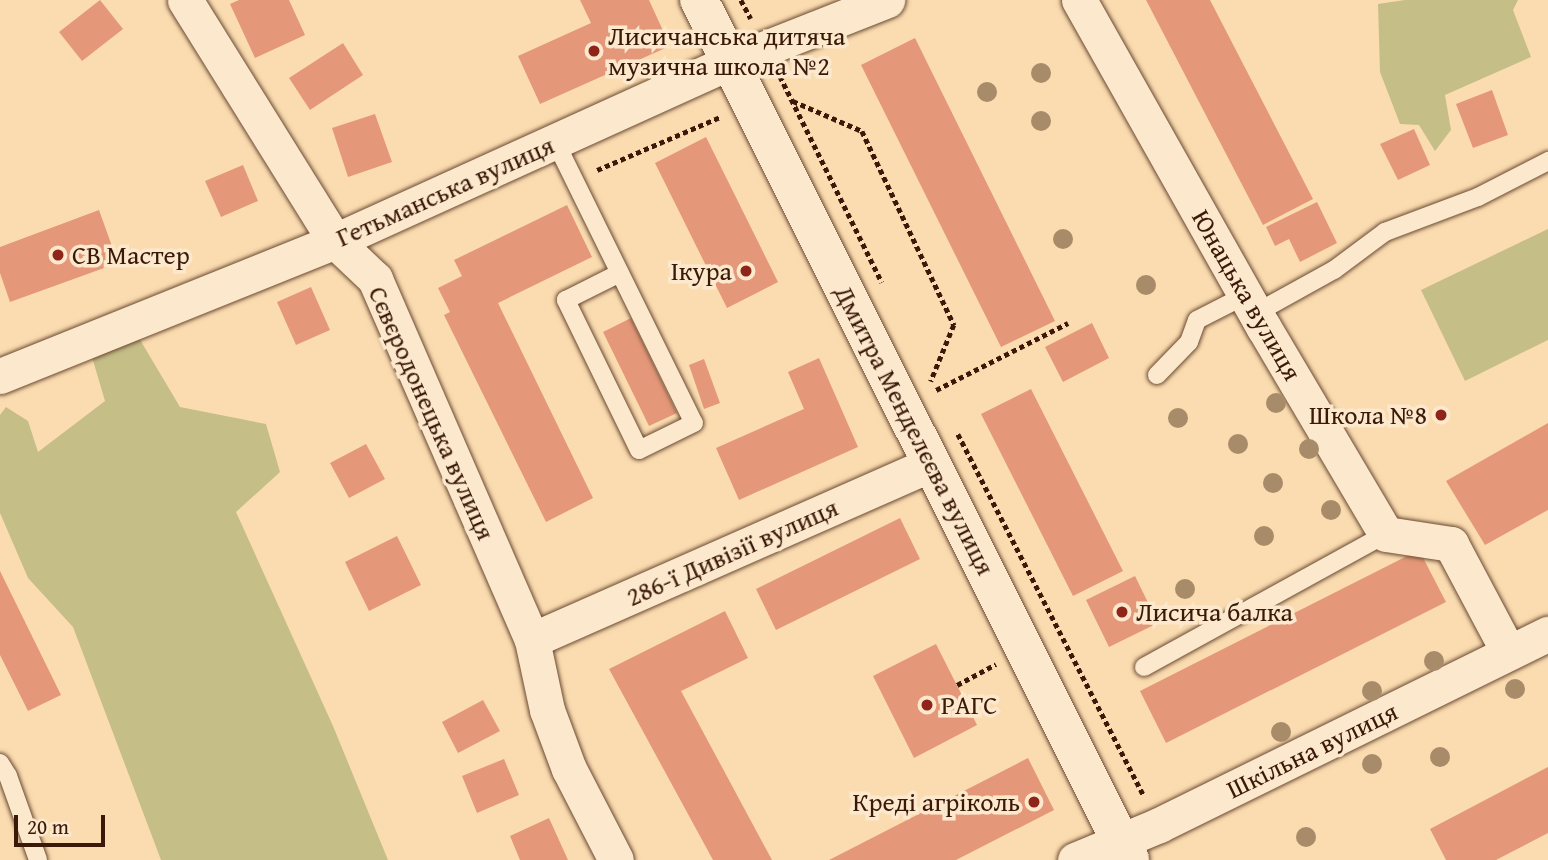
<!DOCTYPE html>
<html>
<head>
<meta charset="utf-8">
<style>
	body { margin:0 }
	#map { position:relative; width:1548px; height:860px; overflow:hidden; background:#fbdcb0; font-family:"Gentium Book Plus",serif }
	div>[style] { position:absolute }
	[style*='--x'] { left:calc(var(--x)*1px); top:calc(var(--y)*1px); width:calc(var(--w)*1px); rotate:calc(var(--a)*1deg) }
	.green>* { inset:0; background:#c5be87 }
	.building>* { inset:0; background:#e49879 }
	.path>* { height:4.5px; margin-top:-2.25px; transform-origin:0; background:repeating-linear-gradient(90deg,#3a1909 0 5px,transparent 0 8.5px) }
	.roads { filter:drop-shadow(0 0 2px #6a4a33) drop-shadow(0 0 2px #6a4a33) }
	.service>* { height:18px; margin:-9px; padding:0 9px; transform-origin:9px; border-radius:9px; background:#fce8cc }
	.minor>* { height:35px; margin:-17.5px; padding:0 17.5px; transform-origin:17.5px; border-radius:17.5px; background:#fce8cc }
	.tertiary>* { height:38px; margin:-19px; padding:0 19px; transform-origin:19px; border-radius:19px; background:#fce8cc }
	.trees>* { width:20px; height:20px; margin:-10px; border-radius:50%; background:#a88c69 }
	.dots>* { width:19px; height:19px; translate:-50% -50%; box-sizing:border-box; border:4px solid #fce8cc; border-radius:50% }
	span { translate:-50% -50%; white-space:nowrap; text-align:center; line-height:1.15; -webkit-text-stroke:7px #fce8cc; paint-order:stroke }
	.poi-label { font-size:26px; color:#3a1909 }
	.left { translate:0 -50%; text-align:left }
	.right { translate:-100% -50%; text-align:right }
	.street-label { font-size:26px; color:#3a1909 }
	.scale { position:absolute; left:14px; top:815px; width:91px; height:32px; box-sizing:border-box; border:4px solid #3a1909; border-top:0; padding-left:9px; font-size:21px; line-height:24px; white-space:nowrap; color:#3a1909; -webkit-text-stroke:5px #fce8cc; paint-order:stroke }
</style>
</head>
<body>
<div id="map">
	<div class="green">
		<i style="clip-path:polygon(1405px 0,1518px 0,1513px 10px,1531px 57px,1445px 95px,1451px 130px,1435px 151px,1419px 125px,1400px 124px,1380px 72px,1378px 4px)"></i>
		<i style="clip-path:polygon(1548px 229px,1548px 340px,1465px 381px,1421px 290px)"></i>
		<i style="clip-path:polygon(139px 338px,180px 407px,266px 424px,280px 472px,236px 512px,333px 726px,388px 860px,161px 860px,73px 627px,28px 578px,0 513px,0 415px,6px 407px,28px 421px,38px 452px,105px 401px,92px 357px)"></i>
	</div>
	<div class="building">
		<i style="clip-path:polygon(100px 0,123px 29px,82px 61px,59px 32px)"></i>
		<i style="clip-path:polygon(239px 0,289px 0,305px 35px,255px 58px,230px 4px)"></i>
		<i style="clip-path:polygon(580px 0,649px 0,670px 46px,540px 104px,518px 56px,591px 23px)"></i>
		<i style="clip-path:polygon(1146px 0,1210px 0,1313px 199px,1263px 225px)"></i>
		<i style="clip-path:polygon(915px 38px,1055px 321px,1001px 347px,861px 65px)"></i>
		<i style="clip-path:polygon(343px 43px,363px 75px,310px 110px,289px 78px)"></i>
		<i style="clip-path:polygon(1492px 90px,1508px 135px,1473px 148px,1456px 104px)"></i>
		<i style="clip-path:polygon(375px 114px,392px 162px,348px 177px,332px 128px)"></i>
		<i style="clip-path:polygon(1414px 129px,1430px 165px,1398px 180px,1380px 144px)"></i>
		<i style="clip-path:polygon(706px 137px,778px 282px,727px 308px,655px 163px)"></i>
		<i style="clip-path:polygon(243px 165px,258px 201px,221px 217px,205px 181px)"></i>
		<i style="clip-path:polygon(1317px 202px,1337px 243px,1300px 262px,1289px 239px,1275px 246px,1266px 227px)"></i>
		<i style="clip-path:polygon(567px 205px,592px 257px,498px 303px,593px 498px,546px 522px,444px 315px,450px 312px,438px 288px,462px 276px,454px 260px)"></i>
		<i style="clip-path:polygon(99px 210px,118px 263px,10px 302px,0 273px,0 247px)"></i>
		<i style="clip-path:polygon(311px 287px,330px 330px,296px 345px,277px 302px)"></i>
		<i style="clip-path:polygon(631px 318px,677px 413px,649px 426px,603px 332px)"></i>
		<i style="clip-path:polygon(1092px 323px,1109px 358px,1063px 382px,1045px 347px)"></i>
		<i style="clip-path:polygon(819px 358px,858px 447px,739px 500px,716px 448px,804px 409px,788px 372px)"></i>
		<i style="clip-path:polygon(704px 359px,720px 403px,704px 409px,689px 365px)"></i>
		<i style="clip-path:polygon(1031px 389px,1123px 571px,1073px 596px,981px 414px)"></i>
		<i style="clip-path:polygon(1548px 423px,1548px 510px,1485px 545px,1446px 481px)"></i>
		<i style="clip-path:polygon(366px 444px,385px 479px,349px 498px,330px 463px)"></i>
		<i style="clip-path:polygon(900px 518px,920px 559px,776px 630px,756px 589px)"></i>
		<i style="clip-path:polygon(397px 536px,421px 585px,369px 611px,345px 562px)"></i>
		<i style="clip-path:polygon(1419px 550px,1446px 602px,1166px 743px,1140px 691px)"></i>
		<i style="clip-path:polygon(0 571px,61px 695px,28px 711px,0 655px)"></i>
		<i style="clip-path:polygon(1135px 576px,1158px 623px,1109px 647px,1086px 600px)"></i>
		<i style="clip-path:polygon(725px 611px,748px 658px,681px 691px,772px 860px,713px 860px,609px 669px)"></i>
		<i style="clip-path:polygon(936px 644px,977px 725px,914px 758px,873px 676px)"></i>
		<i style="clip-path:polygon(483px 700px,500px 731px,458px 753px,442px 722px)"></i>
		<i style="clip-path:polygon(1028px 758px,1054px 810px,956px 860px,829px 860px)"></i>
		<i style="clip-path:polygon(504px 759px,519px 795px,477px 813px,462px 776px)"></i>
		<i style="clip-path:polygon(1548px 767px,1548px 833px,1496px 860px,1446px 860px,1430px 829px)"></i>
		<i style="clip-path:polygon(549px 818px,568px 860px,520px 860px,510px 836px)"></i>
	</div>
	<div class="path">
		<i style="--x:741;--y:0;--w:21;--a:62"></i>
		<i style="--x:780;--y:76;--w:230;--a:63.7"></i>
		<i style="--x:793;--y:101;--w:75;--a:23.5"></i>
		<i style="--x:862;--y:131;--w:215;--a:64.6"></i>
		<i style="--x:954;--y:325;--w:61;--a:112.3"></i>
		<i style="--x:597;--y:170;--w:134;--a:-23.3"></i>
		<i style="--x:936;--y:390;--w:148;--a:-26.9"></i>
		<i style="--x:958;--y:434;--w:407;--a:62.8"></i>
		<i style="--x:957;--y:685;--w:44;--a:-28.3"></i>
	</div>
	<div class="roads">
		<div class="service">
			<i style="--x:555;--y:141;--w:314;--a:63.8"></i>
			<i style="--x:694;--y:423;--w:61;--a:153.9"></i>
			<i style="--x:639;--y:450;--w:167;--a:-116"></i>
			<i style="--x:566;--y:300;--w:60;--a:-26.6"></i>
			<i style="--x:1256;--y:313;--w:89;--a:-28.9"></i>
			<i style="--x:1334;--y:270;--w:64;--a:-36.7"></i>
			<i style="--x:1385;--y:232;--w:99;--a:-20.6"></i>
			<i style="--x:1478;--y:197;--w:79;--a:-27.2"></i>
			<i style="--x:1157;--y:375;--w:46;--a:-45.9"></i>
			<i style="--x:1189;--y:342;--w:23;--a:-70"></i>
			<i style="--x:1197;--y:320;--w:55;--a:-27"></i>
			<i style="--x:1144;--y:667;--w:276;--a:-28.8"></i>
			<i style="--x:0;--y:763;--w:15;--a:58"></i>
			<i style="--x:8;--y:776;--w:89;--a:70.3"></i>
		</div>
		<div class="minor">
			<i style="--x:185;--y:0;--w:284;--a:58.1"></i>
			<i style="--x:335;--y:241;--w:55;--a:43.5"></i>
			<i style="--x:375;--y:279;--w:394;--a:66.5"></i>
			<i style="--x:532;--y:640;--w:72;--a:77.9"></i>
			<i style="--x:547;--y:710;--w:63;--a:69.6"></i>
			<i style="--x:569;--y:769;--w:102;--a:62.7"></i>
			<i style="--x:1079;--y:0;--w:377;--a:60.6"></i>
			<i style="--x:1264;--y:328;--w:239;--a:59.4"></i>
			<i style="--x:1386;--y:534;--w:66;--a:8.7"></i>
			<i style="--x:1451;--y:544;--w:123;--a:62"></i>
			<i style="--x:0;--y:376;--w:361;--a:-21.9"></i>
			<i style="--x:335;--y:241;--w:434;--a:-24.4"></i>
			<i style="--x:730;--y:62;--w:169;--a:-21.5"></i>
			<i style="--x:532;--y:640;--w:436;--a:-23.8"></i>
			<i style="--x:1075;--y:860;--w:91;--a:-22.6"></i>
			<i style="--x:1159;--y:825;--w:433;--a:-26.2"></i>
		</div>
		<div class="tertiary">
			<i style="--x:699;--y:0;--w:962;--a:63.38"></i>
		</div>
	</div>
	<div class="trees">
		<i style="left:1041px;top:73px"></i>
		<i style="left:987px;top:92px"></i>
		<i style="left:1041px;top:121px"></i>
		<i style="left:1063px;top:239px"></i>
		<i style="left:1146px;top:285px"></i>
		<i style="left:1276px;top:403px"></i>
		<i style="left:1178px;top:418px"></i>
		<i style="left:1238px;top:444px"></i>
		<i style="left:1309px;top:449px"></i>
		<i style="left:1273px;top:483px"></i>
		<i style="left:1331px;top:510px"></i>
		<i style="left:1264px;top:536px"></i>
		<i style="left:1185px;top:589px"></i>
		<i style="left:1434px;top:661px"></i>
		<i style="left:1515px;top:689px"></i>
		<i style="left:1372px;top:691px"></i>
		<i style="left:1281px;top:732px"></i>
		<i style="left:1440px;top:757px"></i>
		<i style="left:1372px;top:764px"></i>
		<i style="left:1306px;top:837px"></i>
	</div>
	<div class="dots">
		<i style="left:594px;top:51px;background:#8f2418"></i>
		<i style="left:58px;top:255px;background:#8f2418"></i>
		<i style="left:746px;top:271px;background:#8f2418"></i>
		<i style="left:1441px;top:415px;background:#8f2418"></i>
		<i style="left:1122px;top:612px;background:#8f2418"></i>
		<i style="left:927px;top:705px;background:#8f2418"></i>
		<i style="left:1034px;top:802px;background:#8f2418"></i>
	</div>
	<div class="poi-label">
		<span class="left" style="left:608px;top:51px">Лисичанська дитяча<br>музична школа №2</span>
		<span class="left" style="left:72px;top:255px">СВ Мастер</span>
		<span class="right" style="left:732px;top:271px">Ікура</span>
		<span class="right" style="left:1427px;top:415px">Школа №8</span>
		<span class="left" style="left:1136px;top:612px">Лисича балка</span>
		<span class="left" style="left:941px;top:705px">РАГС</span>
		<span class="right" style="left:1020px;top:802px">Креді агріколь</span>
	</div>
	<div class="street-label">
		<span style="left:445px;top:191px;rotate:-24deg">Гетьманська вулиця</span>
		<span style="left:1247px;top:295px;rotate:60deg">Юнацька вулиця</span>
		<span style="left:432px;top:413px;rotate:66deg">Сєвєродонецька вулиця</span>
		<span style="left:915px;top:430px;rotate:63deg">Дмитра Менделєєва вулиця</span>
		<span style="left:732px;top:552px;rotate:-24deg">286-ї Дивізії вулиця</span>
		<span style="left:1312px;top:750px;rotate:-26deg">Шкільна вулиця</span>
	</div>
	<div class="scale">20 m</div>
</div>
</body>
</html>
